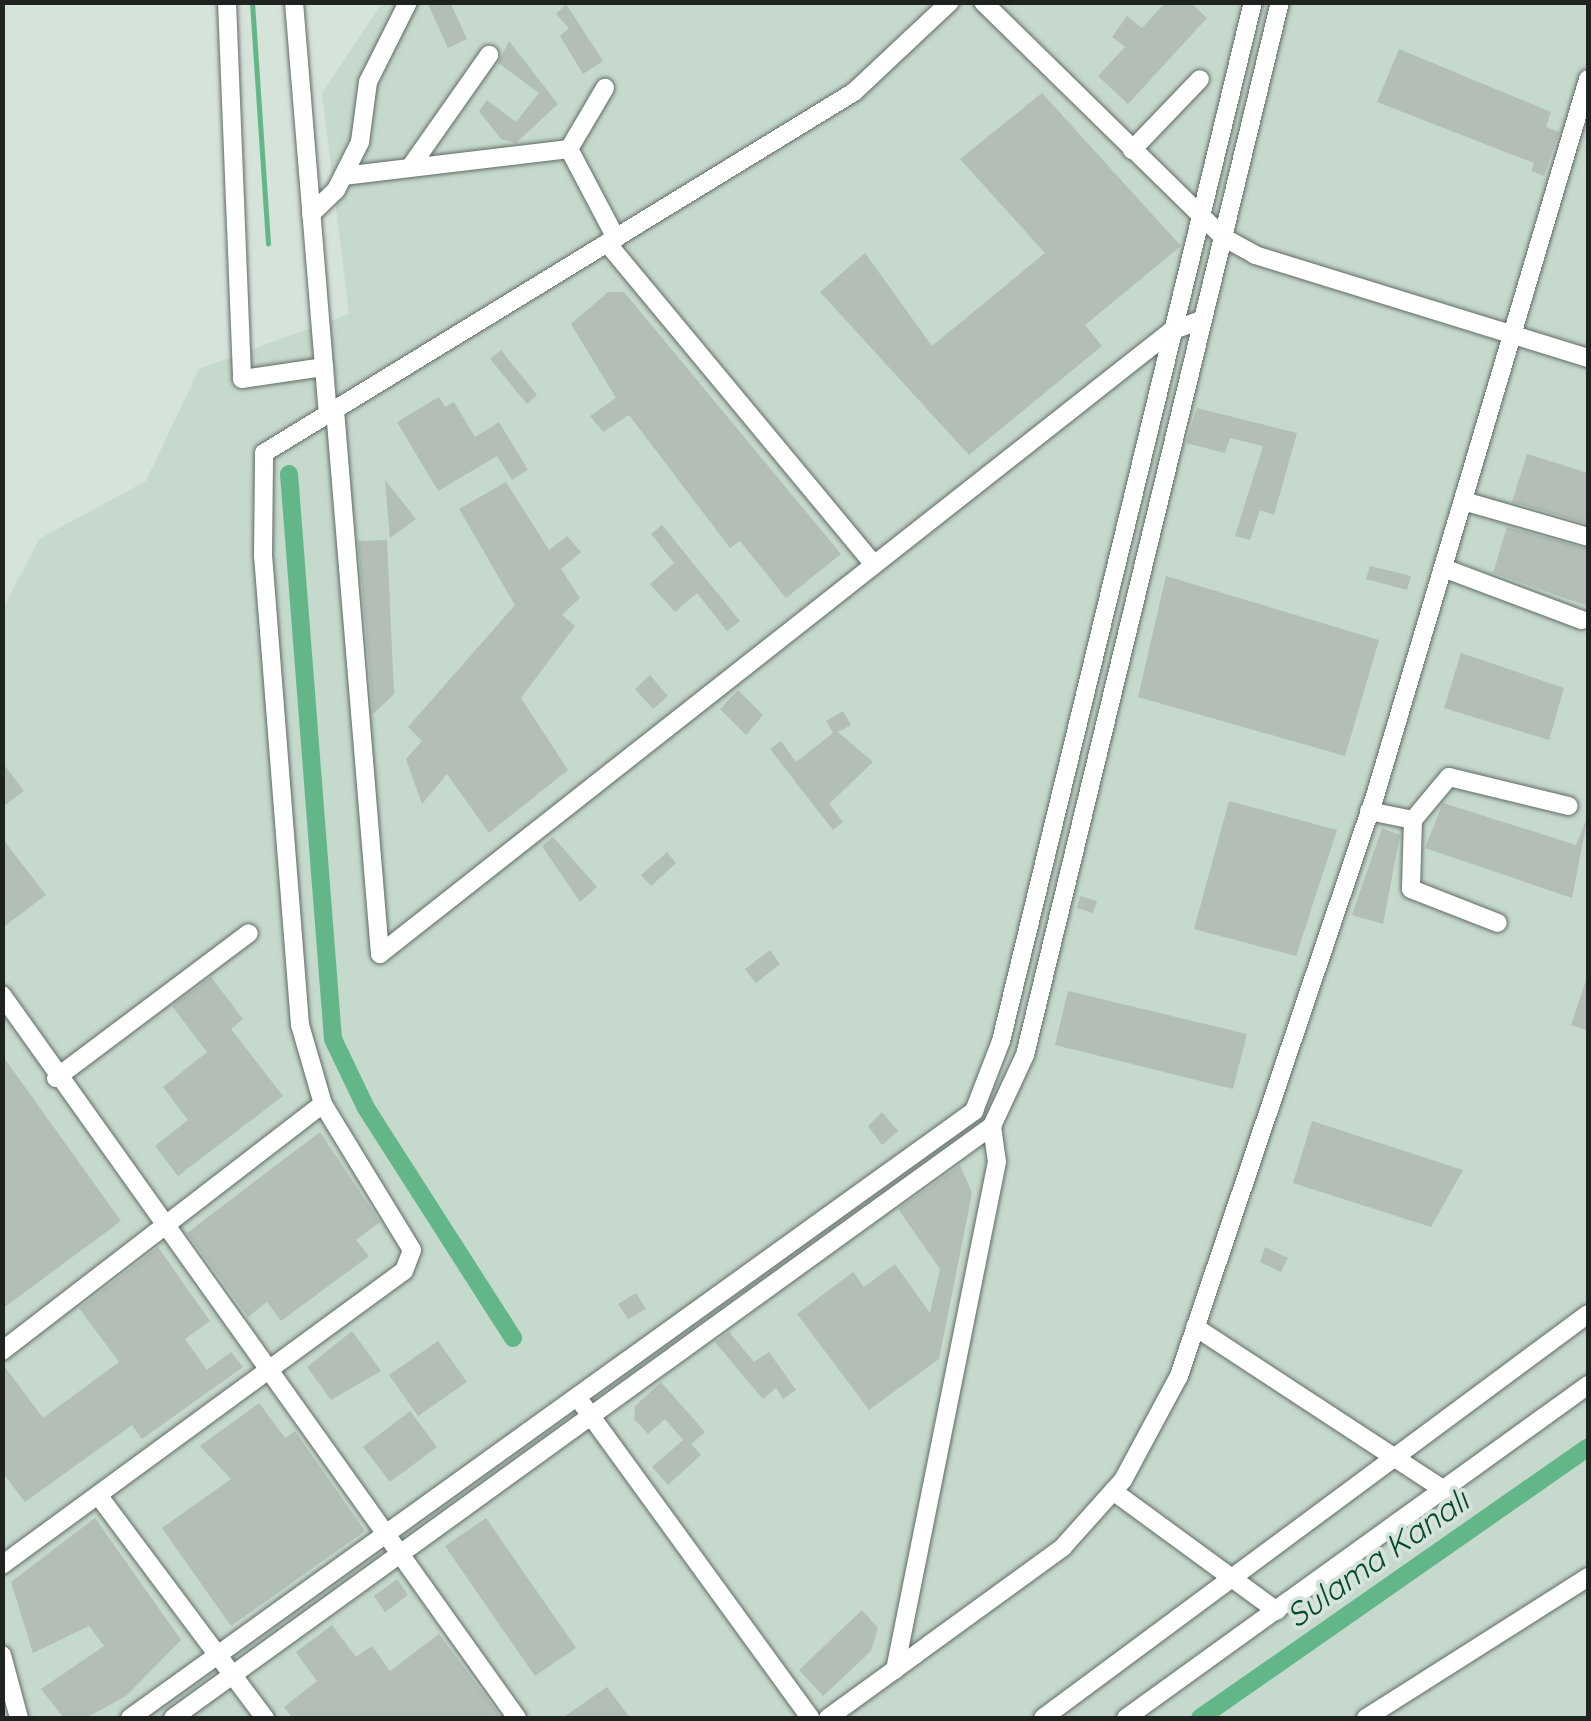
<!DOCTYPE html>
<html>
<head>
<meta charset="utf-8">
<style>
	body { margin:0 }
	#map { position:relative; width:1591px; height:1721px; overflow:hidden; background:#d6e3db; font-family:Quicksand,sans-serif }
	div>[style] { position:absolute }
	[style*='--x'] { left:calc(var(--x)*1px); top:calc(var(--y)*1px); width:calc(var(--w)*1px); rotate:calc(var(--a)*1deg) }
	.built>* { inset:0; background:#c6d9cd }
	.stream>* { height:5px; margin:-2.5px; padding:0 2.5px; transform-origin:2.5px; border-radius:2.5px; background:#63b688 }
	.canal>* { height:18px; margin:-9px; padding:0 9px; transform-origin:9px; border-radius:9px; background:#63b688 }
	.building>* { inset:0; background:#b2beb6 }
	.roads { filter:drop-shadow(0 0 2px #606c65) drop-shadow(0 0 2px #606c65) }
	.minor>* { height:18px; margin:-9px; padding:0 9px; transform-origin:9px; border-radius:9px; background:#fff }
	span { translate:-50% -50%; white-space:nowrap; text-align:center; line-height:1.15; -webkit-text-stroke:8px #d6e3db; paint-order:stroke }
	.water-label { font-size:32px; color:#03492c; font-style:italic }
	.frame { position:absolute; inset:0; border:5px solid #1f2320; pointer-events:none }
</style>
</head>
<body>
<div id="map">
	<div class="built">
		<i style="clip-path:polygon(382px 3px,1588px 3px,1588px 1718px,3px 1718px,2px 611px,39px 539px,146px 481px,199px 369px,349px 314px,322px 93px)"></i>
	</div>
	<div class="stream">
		<i style="--x:252;--y:2;--w:242;--a:86.2"></i>
	</div>
	<div class="canal">
		<i style="--x:289;--y:474;--w:567;--a:85.55"></i>
		<i style="--x:333;--y:1039;--w:76;--a:64.4"></i>
		<i style="--x:366;--y:1108;--w:273;--a:57.4"></i>
		<i style="--x:1200;--y:1718;--w:473;--a:-34.9"></i>
	</div>
	<div class="building">
		<i style="clip-path:polygon(427px 2px,450px 2px,467px 39px,448px 48px)"></i>
		<i style="clip-path:polygon(1166px 2px,1190px 2px,1207px 18px,1128px 104px,1098px 76px,1125px 47px,1112px 37px,1127px 16px,1142px 28px)"></i>
		<i style="clip-path:polygon(566px 4px,603px 61px,583px 74px,560px 36px,569px 28px,556px 14px)"></i>
		<i style="clip-path:polygon(509px 41px,558px 104px,516px 143px,501px 139px,479px 111px,487px 100px,516px 122px,539px 93px,498px 63px)"></i>
		<i style="clip-path:polygon(1399px 49px,1551px 112px,1546px 127px,1559px 132px,1544px 176px,1531px 171px,1534px 163px,1377px 102px)"></i>
		<i style="clip-path:polygon(1042px 93px,1181px 246px,1085px 325px,1102px 346px,969px 455px,820px 292px,865px 253px,932px 346px,1045px 253px,960px 159px)"></i>
		<i style="clip-path:polygon(608px 292px,624px 292px,841px 554px,786px 598px,740px 541px,730px 548px,629px 415px,603px 432px,590px 416px,616px 398px,571px 324px)"></i>
		<i style="clip-path:polygon(501px 350px,537px 395px,527px 404px,490px 359px)"></i>
		<i style="clip-path:polygon(439px 397px,445px 407px,454px 402px,475px 437px,499px 422px,528px 470px,512px 480px,497px 456px,438px 491px,397px 422px)"></i>
		<i style="clip-path:polygon(1197px 408px,1297px 433px,1274px 515px,1260px 510px,1250px 540px,1235px 536px,1263px 446px,1230px 438px,1225px 453px,1186px 443px)"></i>
		<i style="clip-path:polygon(1527px 454px,1588px 473px,1588px 524px,1512px 502px)"></i>
		<i style="clip-path:polygon(385px 480px,416px 519px,390px 538px)"></i>
		<i style="clip-path:polygon(506px 482px,549px 550px,567px 536px,581px 552px,561px 569px,580px 598px,562px 615px,575px 626px,521px 698px,568px 770px,489px 833px,447px 774px,422px 804px,406px 759px,422px 741px,408px 727px,515px 605px,459px 509px)"></i>
		<i style="clip-path:polygon(662px 525px,740px 621px,727px 631px,697px 593px,675px 612px,650px 584px,674px 563px,651px 534px)"></i>
		<i style="clip-path:polygon(1507px 527px,1588px 549px,1588px 606px,1493px 573px)"></i>
		<i style="clip-path:polygon(387px 540px,394px 694px,373px 714px,358px 541px)"></i>
		<i style="clip-path:polygon(1370px 566px,1411px 576px,1407px 590px,1366px 579px)"></i>
		<i style="clip-path:polygon(1166px 576px,1379px 640px,1345px 756px,1138px 697px)"></i>
		<i style="clip-path:polygon(1461px 653px,1564px 688px,1549px 740px,1444px 708px)"></i>
		<i style="clip-path:polygon(650px 675px,668px 696px,653px 709px,635px 689px)"></i>
		<i style="clip-path:polygon(738px 690px,763px 715px,746px 735px,720px 709px)"></i>
		<i style="clip-path:polygon(843px 711px,851px 725px,838px 732px,873px 762px,829px 804px,843px 822px,833px 830px,770px 749px,781px 741px,796px 762px,833px 733px,826px 721px)"></i>
		<i style="clip-path:polygon(2px 762px,24px 791px,2px 807px)"></i>
		<i style="clip-path:polygon(1229px 801px,1337px 830px,1296px 956px,1194px 929px)"></i>
		<i style="clip-path:polygon(1443px 803px,1576px 845px,1588px 816px,1572px 898px,1425px 848px)"></i>
		<i style="clip-path:polygon(1382px 828px,1400px 835px,1383px 924px,1352px 915px)"></i>
		<i style="clip-path:polygon(553px 837px,597px 887px,580px 902px,542px 846px)"></i>
		<i style="clip-path:polygon(2px 838px,46px 895px,2px 928px)"></i>
		<i style="clip-path:polygon(667px 852px,676px 863px,651px 886px,641px 875px)"></i>
		<i style="clip-path:polygon(1080px 896px,1097px 901px,1093px 913px,1077px 908px)"></i>
		<i style="clip-path:polygon(770px 950px,780px 964px,756px 983px,745px 969px)"></i>
		<i style="clip-path:polygon(211px 977px,243px 1019px,231px 1029px,283px 1096px,178px 1176px,155px 1146px,188px 1120px,163px 1087px,207px 1052px,172px 1006px)"></i>
		<i style="clip-path:polygon(1586px 980px,1588px 980px,1588px 1031px,1571px 1025px)"></i>
		<i style="clip-path:polygon(1068px 991px,1247px 1034px,1233px 1089px,1055px 1045px)"></i>
		<i style="clip-path:polygon(2px 1055px,121px 1221px,2px 1309px)"></i>
		<i style="clip-path:polygon(882px 1112px,898px 1131px,882px 1145px,868px 1126px)"></i>
		<i style="clip-path:polygon(1312px 1121px,1463px 1170px,1431px 1227px,1293px 1183px)"></i>
		<i style="clip-path:polygon(320px 1132px,380px 1222px,356px 1240px,369px 1256px,281px 1321px,267px 1302px,248px 1317px,187px 1233px)"></i>
		<i style="clip-path:polygon(960px 1165px,972px 1193px,939px 1359px,869px 1410px,797px 1314px,853px 1272px,864px 1287px,895px 1264px,930px 1313px,940px 1269px,898px 1209px)"></i>
		<i style="clip-path:polygon(158px 1247px,210px 1321px,185px 1339px,207px 1370px,231px 1352px,243px 1367px,142px 1439px,132px 1425px,25px 1502px,2px 1472px,2px 1363px,43px 1418px,119px 1362px,79px 1308px)"></i>
		<i style="clip-path:polygon(1265px 1247px,1288px 1258px,1281px 1272px,1260px 1262px)"></i>
		<i style="clip-path:polygon(636px 1293px,646px 1309px,628px 1319px,618px 1304px)"></i>
		<i style="clip-path:polygon(352px 1331px,381px 1371px,331px 1400px,307px 1367px)"></i>
		<i style="clip-path:polygon(729px 1332px,754px 1362px,769px 1352px,796px 1390px,783px 1399px,776px 1388px,763px 1399px,715px 1342px)"></i>
		<i style="clip-path:polygon(438px 1341px,467px 1382px,418px 1416px,389px 1375px)"></i>
		<i style="clip-path:polygon(661px 1382px,705px 1432px,691px 1444px,701px 1455px,668px 1485px,652px 1467px,683px 1440px,665px 1419px,648px 1434px,634px 1419px,635px 1406px)"></i>
		<i style="clip-path:polygon(259px 1403px,285px 1438px,295px 1431px,365px 1531px,231px 1626px,162px 1528px,231px 1479px,200px 1446px)"></i>
		<i style="clip-path:polygon(410px 1411px,437px 1447px,390px 1482px,363px 1447px)"></i>
		<i style="clip-path:polygon(95px 1518px,181px 1640px,126px 1696px,86px 1718px,64px 1718px,41px 1689px,104px 1646px,89px 1626px,33px 1653px,11px 1582px)"></i>
		<i style="clip-path:polygon(486px 1518px,576px 1648px,535px 1676px,445px 1546px)"></i>
		<i style="clip-path:polygon(397px 1579px,408px 1595px,385px 1612px,374px 1596px)"></i>
		<i style="clip-path:polygon(862px 1610px,878px 1628px,871px 1651px,823px 1696px,799px 1670px)"></i>
		<i style="clip-path:polygon(332px 1625px,356px 1657px,372px 1646px,390px 1671px,439px 1634px,502px 1718px,292px 1718px,284px 1707px,317px 1681px,296px 1652px)"></i>
		<i style="clip-path:polygon(607px 1687px,630px 1718px,562px 1718px)"></i>
	</div>
	<div class="roads">
		<div class="minor">
			<i style="--x:227;--y:2;--w:377;--a:87.7"></i>
			<i style="--x:242;--y:379;--w:83;--a:-8.3"></i>
			<i style="--x:294;--y:2;--w:414;--a:85.3"></i>
			<i style="--x:983;--y:2;--w:336;--a:44.4"></i>
			<i style="--x:1223;--y:237;--w:37;--a:29"></i>
			<i style="--x:1255;--y:255;--w:349;--a:17.2"></i>
			<i style="--x:569;--y:149;--w:101;--a:62.2"></i>
			<i style="--x:1132;--y:150;--w:98;--a:-46.2"></i>
			<i style="--x:411;--y:166;--w:136;--a:-54.9"></i>
			<i style="--x:343;--y:176;--w:228;--a:-6.8"></i>
			<i style="--x:569;--y:149;--w:71;--a:-59.5"></i>
			<i style="--x:311;--y:214;--w:35;--a:-44"></i>
			<i style="--x:336;--y:190;--w:54;--a:-63.4"></i>
			<i style="--x:360;--y:142;--w:61;--a:-82.4"></i>
			<i style="--x:368;--y:82;--w:89;--a:-63.4"></i>
			<i style="--x:607;--y:243;--w:418;--a:50.3"></i>
			<i style="--x:335;--y:410;--w:546;--a:85.27"></i>
			<i style="--x:1467;--y:502;--w:126;--a:16.1"></i>
			<i style="--x:1446;--y:569;--w:145;--a:20.6"></i>
			<i style="--x:1369;--y:811;--w:45;--a:11.6"></i>
			<i style="--x:1413;--y:820;--w:69;--a:91.7"></i>
			<i style="--x:1411;--y:889;--w:93;--a:21.3"></i>
			<i style="--x:1413;--y:820;--w:56;--a:-50.1"></i>
			<i style="--x:1449;--y:777;--w:123;--a:13.6"></i>
			<i style="--x:380;--y:954;--w:1007;--a:-38.22"></i>
			<i style="--x:1171;--y:331;--w:33;--a:-20"></i>
			<i style="--x:2;--y:995;--w:888;--a:54.54"></i>
			<i style="--x:56;--y:1078;--w:241;--a:-36.9"></i>
			<i style="--x:1195;--y:1327;--w:298;--a:33.2"></i>
			<i style="--x:2;--y:1351;--w:405;--a:-37.6"></i>
			<i style="--x:583;--y:1405;--w:387;--a:54"></i>
			<i style="--x:1113;--y:1491;--w:203;--a:36.2"></i>
			<i style="--x:98;--y:1495;--w:279;--a:53.2"></i>
			<i style="--x:2;--y:1565;--w:498;--a:-36.2"></i>
			<i style="--x:404;--y:1271;--w:22;--a:-69"></i>
			<i style="--x:412;--y:1250;--w:171;--a:-121.4"></i>
			<i style="--x:323;--y:1104;--w:82;--a:-106.2"></i>
			<i style="--x:300;--y:1025;--w:470;--a:-94.5"></i>
			<i style="--x:263;--y:556;--w:103;--a:-89.4"></i>
			<i style="--x:264;--y:453;--w:692;--a:-31.46"></i>
			<i style="--x:854;--y:92;--w:132;--a:-43.2"></i>
			<i style="--x:2;--y:1655;--w:65;--a:74.9"></i>
			<i style="--x:895;--y:1670;--w:518;--a:-78.65"></i>
			<i style="--x:997;--y:1162;--w:36;--a:-98"></i>
			<i style="--x:130;--y:1718;--w:1040;--a:-35.72"></i>
			<i style="--x:974;--y:1111;--w:75;--a:-68.9"></i>
			<i style="--x:1001;--y:1041;--w:1069;--a:-76.37"></i>
			<i style="--x:173;--y:1718;--w:1011;--a:-35.86"></i>
			<i style="--x:992;--y:1126;--w:78;--a:-65.1"></i>
			<i style="--x:1025;--y:1055;--w:1083;--a:-76.39"></i>
			<i style="--x:828;--y:1718;--w:291;--a:-36"></i>
			<i style="--x:1063;--y:1547;--w:90;--a:-48.2"></i>
			<i style="--x:1123;--y:1480;--w:118;--a:-61.7"></i>
			<i style="--x:1179;--y:1376;--w:612;--a:-71.33"></i>
			<i style="--x:1375;--y:796;--w:748;--a:-73.45"></i>
			<i style="--x:1043;--y:1718;--w:678;--a:-36.55"></i>
			<i style="--x:1126;--y:1718;--w:570;--a:-35.78"></i>
			<i style="--x:1366;--y:1718;--w:263;--a:-32.4"></i>
		</div>
	</div>
	<div class="water-label">
		<span style="left:1377px;top:1558px;rotate:-35deg">Sulama Kanalı</span>
	</div>
	<div class="frame"></div>
</div>
</body>
</html>
